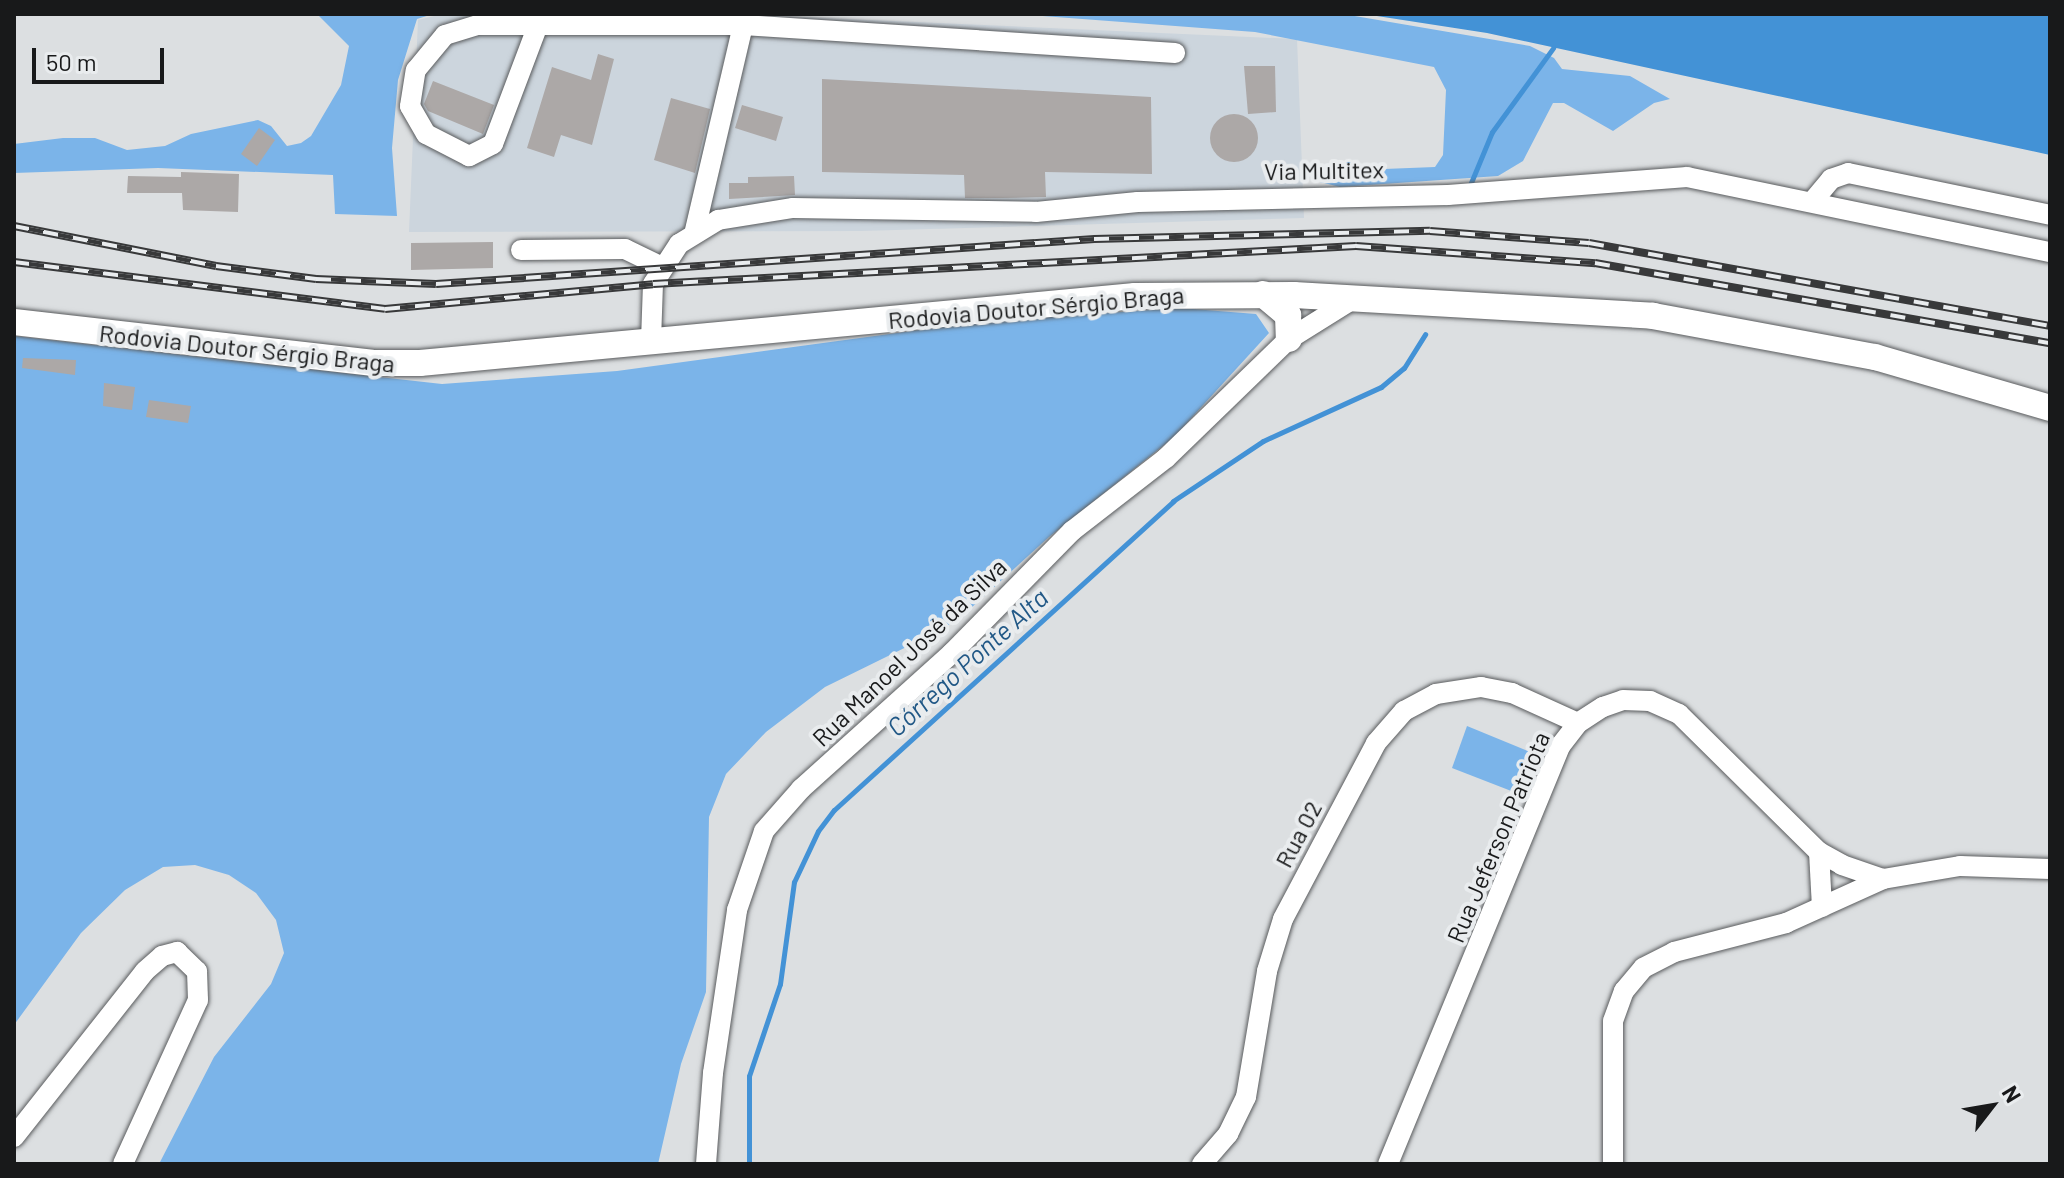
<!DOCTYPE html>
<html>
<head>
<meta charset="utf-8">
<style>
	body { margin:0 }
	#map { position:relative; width:2064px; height:1178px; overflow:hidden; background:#dcdfe1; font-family:Barlow,sans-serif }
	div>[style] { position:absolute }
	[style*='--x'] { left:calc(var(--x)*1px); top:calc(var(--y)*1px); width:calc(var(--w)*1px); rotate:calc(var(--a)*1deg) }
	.built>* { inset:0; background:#ccd5dd }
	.green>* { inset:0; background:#7bb4e9 }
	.water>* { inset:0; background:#4392d6 }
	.stream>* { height:5px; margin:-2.5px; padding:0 2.5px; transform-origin:2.5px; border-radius:2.5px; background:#4392d6 }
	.building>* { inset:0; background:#aca8a7 }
	.round { border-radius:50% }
	.roads { filter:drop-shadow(0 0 2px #595b5d) drop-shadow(0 0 2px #595b5d) }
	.minor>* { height:20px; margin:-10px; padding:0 10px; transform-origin:10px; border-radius:10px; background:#fff }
	.major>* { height:26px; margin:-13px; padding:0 13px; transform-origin:13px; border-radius:13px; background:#fff }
	.rail>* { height:8px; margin-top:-4px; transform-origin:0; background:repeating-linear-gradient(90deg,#e9ecee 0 15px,#38393a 0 30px); box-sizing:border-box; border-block:2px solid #38393a }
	span { translate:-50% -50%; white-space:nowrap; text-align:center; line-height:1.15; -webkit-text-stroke:8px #e9ecee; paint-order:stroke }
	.street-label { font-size:24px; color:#18191a }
	.water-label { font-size:26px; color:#215886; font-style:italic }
	.frame { position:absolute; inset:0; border:16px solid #18191a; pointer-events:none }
	.north { position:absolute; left:1952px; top:1066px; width:80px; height:80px; -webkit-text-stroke:6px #e9ecee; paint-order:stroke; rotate:59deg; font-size:22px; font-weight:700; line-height:32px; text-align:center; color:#18191a }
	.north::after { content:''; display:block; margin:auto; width:28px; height:36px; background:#18191a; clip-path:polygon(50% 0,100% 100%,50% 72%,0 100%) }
	.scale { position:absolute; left:32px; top:48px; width:132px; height:36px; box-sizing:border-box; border:4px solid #18191a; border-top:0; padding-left:10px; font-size:24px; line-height:28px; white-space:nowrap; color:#18191a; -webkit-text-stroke:6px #e9ecee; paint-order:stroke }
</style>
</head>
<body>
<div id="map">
	<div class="built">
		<i style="clip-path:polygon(442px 14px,735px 14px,1297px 39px,1304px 218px,861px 231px,409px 232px,418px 20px)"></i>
	</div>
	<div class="green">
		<i style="clip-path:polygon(317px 14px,433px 14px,417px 19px,398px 80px,392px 148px,397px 216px,335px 214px,333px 175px,158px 168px,14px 173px,14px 144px,63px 138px,95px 138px,127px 150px,165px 146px,191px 134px,258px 120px,271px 126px,287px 146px,301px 143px,311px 136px,341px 85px,349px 46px)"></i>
		<i style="clip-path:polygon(1015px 14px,1343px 14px,1530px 46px,1554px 58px,1562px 69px,1630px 76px,1670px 99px,1654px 103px,1613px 131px,1564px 103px,1553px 103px,1523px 161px,1498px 176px,1340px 187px,1320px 182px,1335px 165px,1349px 162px,1384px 169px,1435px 167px,1443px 155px,1446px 90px,1434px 67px,1255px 32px)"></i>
		<i style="clip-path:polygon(1180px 308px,1256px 314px,1269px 333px,1174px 437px,1049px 537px,971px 608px,943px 629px,825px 687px,766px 732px,726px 774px,709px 817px,706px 992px,681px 1064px,658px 1164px,159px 1164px,214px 1057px,271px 984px,284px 953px,276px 920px,256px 893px,229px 875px,195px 865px,163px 867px,125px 890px,81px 933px,14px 1025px,14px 336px,442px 384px,617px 371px,978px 322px)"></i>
		<i style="clip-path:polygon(1467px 726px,1535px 754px,1519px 794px,1452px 768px)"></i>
	</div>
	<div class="water">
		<i style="clip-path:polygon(1364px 14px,2050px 14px,2050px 155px,1487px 33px)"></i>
	</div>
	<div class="stream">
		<i style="--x:1470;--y:185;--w:57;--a:-67.5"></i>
		<i style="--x:1492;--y:132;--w:104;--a:-54"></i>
		<i style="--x:749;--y:1164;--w:88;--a:-90"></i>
		<i style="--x:749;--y:1076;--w:97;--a:-71.4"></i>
		<i style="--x:780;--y:984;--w:103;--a:-82.2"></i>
		<i style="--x:794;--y:882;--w:56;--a:-64.8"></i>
		<i style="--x:818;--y:831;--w:26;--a:-53"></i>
		<i style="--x:834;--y:810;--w:459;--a:-42.3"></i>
		<i style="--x:1173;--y:501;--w:108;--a:-33.7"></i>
		<i style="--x:1263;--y:441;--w:130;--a:-24.6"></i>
		<i style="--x:1381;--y:387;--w:30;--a:-40"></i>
		<i style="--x:1404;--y:368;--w:40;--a:-58"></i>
	</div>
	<div class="building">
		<i style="clip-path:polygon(598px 54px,614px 59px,592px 145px,561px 135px,554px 157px,527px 148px,552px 67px,591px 80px)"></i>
		<i style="clip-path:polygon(1244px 66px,1275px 66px,1276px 112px,1248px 114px)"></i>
		<i style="clip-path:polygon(822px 79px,1151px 97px,1152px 174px,1045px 172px,1046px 197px,1002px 198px,965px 198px,964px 175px,822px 172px)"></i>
		<i style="clip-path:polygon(433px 81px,494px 105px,483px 134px,428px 111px,424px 104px)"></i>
		<i style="clip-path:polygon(671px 98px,710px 109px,695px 173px,654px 160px)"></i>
		<i style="clip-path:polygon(742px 105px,783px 117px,776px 141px,735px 128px)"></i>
		<i class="round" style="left:1210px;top:114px;width:48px;height:48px"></i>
		<i style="clip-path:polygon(259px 128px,275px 140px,257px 166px,241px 154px)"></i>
		<i style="clip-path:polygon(181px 172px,239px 174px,238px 212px,183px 210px,182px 193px,127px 193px,128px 176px,181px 177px)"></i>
		<i style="clip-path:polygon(794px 176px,795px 195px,729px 199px,729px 183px,748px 183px,748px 177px)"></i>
		<i style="clip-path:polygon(493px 242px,493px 268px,411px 270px,411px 243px)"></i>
		<i style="clip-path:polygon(23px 358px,76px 360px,75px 375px,22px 368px)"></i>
		<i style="clip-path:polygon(104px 383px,135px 387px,132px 410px,103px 406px)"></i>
		<i style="clip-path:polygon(149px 400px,191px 406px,188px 423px,146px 417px)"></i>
	</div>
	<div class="roads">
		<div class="minor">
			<i style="--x:538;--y:25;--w:127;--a:110.7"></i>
			<i style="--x:493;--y:144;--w:27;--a:153"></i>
			<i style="--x:469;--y:156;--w:48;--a:-152.9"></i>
			<i style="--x:426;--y:134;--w:32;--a:-120"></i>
			<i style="--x:410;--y:106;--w:36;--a:-81"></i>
			<i style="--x:416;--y:70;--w:45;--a:-50.4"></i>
			<i style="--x:445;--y:35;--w:34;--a:-17"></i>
			<i style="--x:478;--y:25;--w:265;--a:0"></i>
			<i style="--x:743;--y:25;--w:433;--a:3.7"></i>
			<i style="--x:1812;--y:202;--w:30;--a:-50"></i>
			<i style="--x:1831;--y:179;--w:18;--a:-19"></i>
			<i style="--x:1848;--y:173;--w:206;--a:11.7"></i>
			<i style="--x:695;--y:230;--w:211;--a:-76.8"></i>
			<i style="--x:521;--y:250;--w:104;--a:-0.6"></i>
			<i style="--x:625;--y:249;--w:39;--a:26"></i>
			<i style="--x:651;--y:341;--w:57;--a:-88"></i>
			<i style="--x:653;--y:284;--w:48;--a:-57"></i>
			<i style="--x:679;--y:244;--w:46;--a:-31.6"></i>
			<i style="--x:718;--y:220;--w:76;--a:-9.1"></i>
			<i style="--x:793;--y:208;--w:243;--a:0.9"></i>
			<i style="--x:1036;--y:212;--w:102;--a:-5.6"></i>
			<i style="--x:1138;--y:202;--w:310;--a:-1.3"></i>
			<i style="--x:1448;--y:195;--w:240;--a:-4.3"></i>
			<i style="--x:1687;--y:177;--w:371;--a:11.7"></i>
			<i style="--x:1819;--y:852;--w:55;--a:86.9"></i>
			<i style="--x:14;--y:1137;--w:211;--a:-51.7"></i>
			<i style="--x:145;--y:971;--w:23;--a:-41"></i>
			<i style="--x:162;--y:956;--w:16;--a:-15"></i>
			<i style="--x:177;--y:952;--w:28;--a:44"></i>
			<i style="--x:197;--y:971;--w:29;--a:88"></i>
			<i style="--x:198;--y:1000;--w:180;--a:114.6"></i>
			<i style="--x:706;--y:1164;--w:91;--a:-85.6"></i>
			<i style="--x:713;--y:1073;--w:165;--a:-81.6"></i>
			<i style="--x:737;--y:910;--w:83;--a:-71.1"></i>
			<i style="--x:764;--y:831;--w:56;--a:-48.6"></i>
			<i style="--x:801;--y:789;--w:203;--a:-42"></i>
			<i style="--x:952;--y:653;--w:171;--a:-45.5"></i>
			<i style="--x:1072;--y:531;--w:119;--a:-37.8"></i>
			<i style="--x:1166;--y:458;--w:171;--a:-44.1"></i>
			<i style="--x:1289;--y:339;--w:75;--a:-32"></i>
			<i style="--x:1202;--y:1164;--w:40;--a:-49"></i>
			<i style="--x:1228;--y:1134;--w:41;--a:-64.1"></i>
			<i style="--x:1246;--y:1097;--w:128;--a:-80.5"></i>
			<i style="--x:1267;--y:971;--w:54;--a:-72.9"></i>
			<i style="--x:1283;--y:919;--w:199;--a:-62.1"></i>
			<i style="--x:1376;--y:743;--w:43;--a:-48.8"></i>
			<i style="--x:1404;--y:711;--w:36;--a:-28"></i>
			<i style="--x:1436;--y:694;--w:46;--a:-8.8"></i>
			<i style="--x:1481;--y:687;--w:32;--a:11"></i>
			<i style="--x:1512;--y:693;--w:72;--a:24.4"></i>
			<i style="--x:1388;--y:1164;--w:453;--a:-67.6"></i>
			<i style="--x:1561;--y:745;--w:28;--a:-52"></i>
			<i style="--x:1578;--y:723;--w:30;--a:-33"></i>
			<i style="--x:1603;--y:707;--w:21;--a:-19"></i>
			<i style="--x:1623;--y:700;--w:27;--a:2"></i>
			<i style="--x:1650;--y:701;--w:32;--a:24"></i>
			<i style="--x:1679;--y:714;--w:197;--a:44.6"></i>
			<i style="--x:1819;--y:852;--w:26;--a:29"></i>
			<i style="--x:1842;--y:865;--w:43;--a:18.9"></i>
			<i style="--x:1883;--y:879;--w:78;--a:-9.6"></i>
			<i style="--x:1960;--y:866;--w:90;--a:1.9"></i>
			<i style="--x:1613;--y:1164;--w:143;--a:-90"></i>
			<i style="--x:1613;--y:1021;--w:32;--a:-70"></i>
			<i style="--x:1624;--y:991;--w:30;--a:-50"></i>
			<i style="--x:1643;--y:968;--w:35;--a:-27"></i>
			<i style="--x:1674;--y:952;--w:116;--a:-14.5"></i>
			<i style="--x:1786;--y:923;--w:107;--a:-24.4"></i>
		</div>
		<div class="major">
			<i style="--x:1263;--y:294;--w:33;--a:40"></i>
			<i style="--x:1288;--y:315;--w:24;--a:88"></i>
			<i style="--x:14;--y:322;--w:360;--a:6.5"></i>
			<i style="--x:372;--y:363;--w:48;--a:0"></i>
			<i style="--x:420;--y:363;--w:718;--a:-5.35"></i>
			<i style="--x:1135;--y:296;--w:159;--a:-0.4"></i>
			<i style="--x:1294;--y:295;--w:360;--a:3.3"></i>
			<i style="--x:1653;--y:316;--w:226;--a:10.5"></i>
			<i style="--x:1875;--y:357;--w:182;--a:16.2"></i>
		</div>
	</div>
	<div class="rail">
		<i style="--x:14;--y:226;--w:206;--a:11.2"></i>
		<i style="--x:216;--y:266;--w:101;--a:7.4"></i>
		<i style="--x:316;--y:279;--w:120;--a:2.4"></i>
		<i style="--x:436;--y:284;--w:660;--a:-3.91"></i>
		<i style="--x:1094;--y:239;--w:336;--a:-1.4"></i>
		<i style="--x:1430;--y:231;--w:159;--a:4.3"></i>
		<i style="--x:1589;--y:243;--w:468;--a:10.2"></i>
		<i style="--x:14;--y:262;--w:374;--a:7.2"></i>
		<i style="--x:385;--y:309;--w:269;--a:-5.3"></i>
		<i style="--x:653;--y:284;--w:704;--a:-3.09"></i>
		<i style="--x:1356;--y:246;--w:240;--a:4.1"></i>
		<i style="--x:1595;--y:263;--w:462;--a:10"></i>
	</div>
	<div class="street-label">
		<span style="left:1324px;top:170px;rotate:-1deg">Via Multitex</span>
		<span style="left:1036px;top:307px;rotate:-5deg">Rodovia Doutor Sérgio Braga</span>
		<span style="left:247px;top:348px;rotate:6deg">Rodovia Doutor Sérgio Braga</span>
		<span style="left:909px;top:652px;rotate:-44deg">Rua Manoel José da Silva</span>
		<span style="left:1298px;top:834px;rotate:-62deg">Rua 02</span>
		<span style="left:1498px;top:837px;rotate:-67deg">Rua Jeferson Patriota</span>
	</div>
	<div class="water-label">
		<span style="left:967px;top:662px;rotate:-42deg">Córrego Ponte Alta</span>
	</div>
	<div class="frame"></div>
	<div class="north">N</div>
	<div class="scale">50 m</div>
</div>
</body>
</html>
